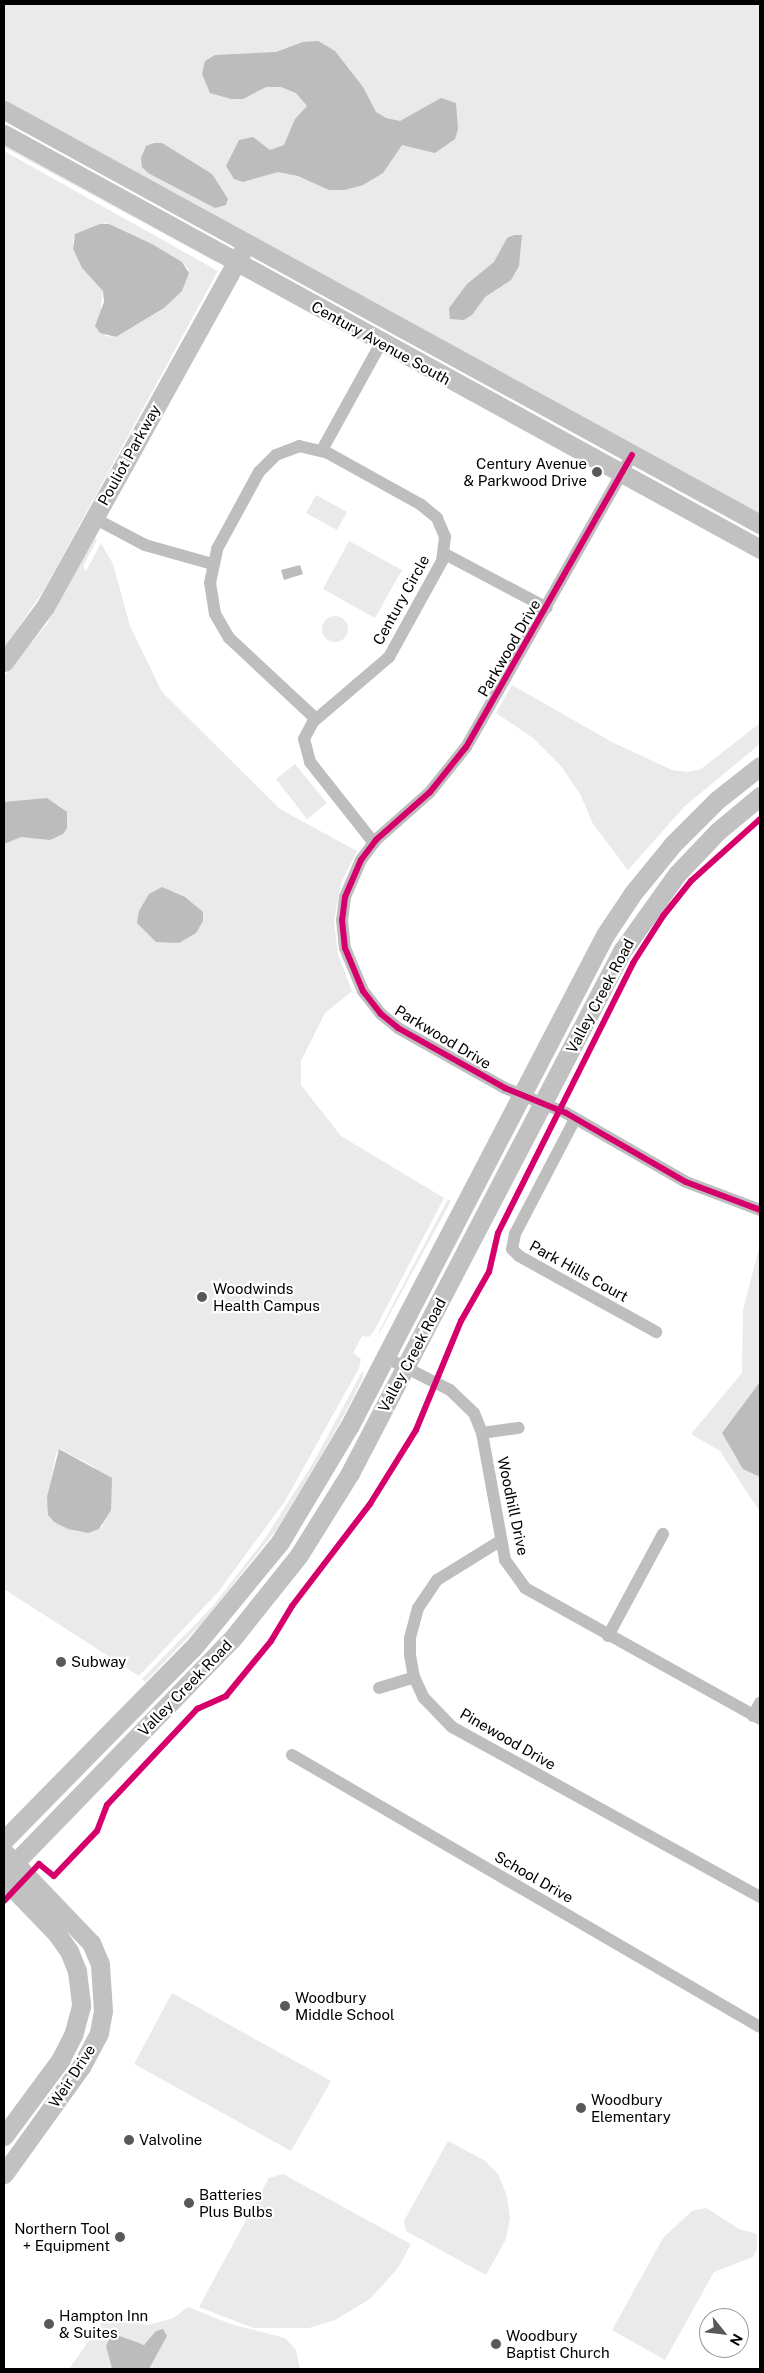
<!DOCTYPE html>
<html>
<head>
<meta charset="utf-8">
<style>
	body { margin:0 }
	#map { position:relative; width:764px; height:2373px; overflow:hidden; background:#fff; font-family:"Public Sans",sans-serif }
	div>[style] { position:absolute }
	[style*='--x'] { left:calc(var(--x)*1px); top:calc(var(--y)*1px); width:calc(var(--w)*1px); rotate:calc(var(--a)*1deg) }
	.green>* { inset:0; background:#eaeaea }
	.round { border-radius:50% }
	.water>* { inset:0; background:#bcbcbc }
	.street>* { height:12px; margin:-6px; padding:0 6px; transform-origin:6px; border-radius:6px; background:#bebebe }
	.secondary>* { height:19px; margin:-9.5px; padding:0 9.5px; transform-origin:9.5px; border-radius:9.5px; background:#c1c1c1 }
	.cycleway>* { height:6px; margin:-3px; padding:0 3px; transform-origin:3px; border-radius:3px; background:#d6006c }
	.dots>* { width:14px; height:14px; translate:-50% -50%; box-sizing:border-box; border:2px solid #fff; border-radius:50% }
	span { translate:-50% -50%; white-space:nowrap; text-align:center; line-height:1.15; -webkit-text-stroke:4.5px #fff; paint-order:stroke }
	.street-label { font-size:15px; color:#000 }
	.poi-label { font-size:15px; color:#000 }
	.right { translate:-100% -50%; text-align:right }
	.left { translate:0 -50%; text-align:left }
	.frame { position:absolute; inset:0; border:5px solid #000; pointer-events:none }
	.north { position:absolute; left:699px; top:2308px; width:50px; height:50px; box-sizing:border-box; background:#fff; border:1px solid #999; border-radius:50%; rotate:119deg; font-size:14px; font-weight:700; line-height:20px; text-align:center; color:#000 }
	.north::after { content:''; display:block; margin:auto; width:18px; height:22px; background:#595959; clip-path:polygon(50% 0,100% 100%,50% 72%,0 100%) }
</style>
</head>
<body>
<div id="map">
	<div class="green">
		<i style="clip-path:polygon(4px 4px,760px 4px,760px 515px,4px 102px)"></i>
		<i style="clip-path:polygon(4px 143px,213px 258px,216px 262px,4px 147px)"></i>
		<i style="clip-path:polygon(evenodd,4px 151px,218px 271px,44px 590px,4px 648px,4px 151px,105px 223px,152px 244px,182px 262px,189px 270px,156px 313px,116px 337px,105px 336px,101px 308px,103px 290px,82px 268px,73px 249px,73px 239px,105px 223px)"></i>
		<i style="clip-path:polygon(316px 495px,347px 512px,337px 530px,306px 513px)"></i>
		<i style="clip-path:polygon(evenodd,95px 538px,97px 540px,83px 566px,86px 571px,101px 543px,113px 564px,130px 626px,162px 692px,280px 809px,357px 851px,341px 883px,334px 921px,338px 955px,352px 991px,325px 1013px,301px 1061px,301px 1085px,341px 1136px,444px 1198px,374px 1331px,369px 1337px,362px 1336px,353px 1353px,361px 1359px,359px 1368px,285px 1501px,219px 1591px,139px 1676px,4px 1589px,4px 676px,47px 624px,95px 538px,61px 1449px,94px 1467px,103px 1526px,99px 1529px,80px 1532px,54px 1522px,48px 1515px,51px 1481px,56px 1453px,61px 1449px)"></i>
		<i style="clip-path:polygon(349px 541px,402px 570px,375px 618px,323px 589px)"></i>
		<i class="round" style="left:322px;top:616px;width:26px;height:26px"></i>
		<i style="clip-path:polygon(512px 685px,612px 742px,672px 770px,688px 772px,701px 769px,760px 723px,760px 744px,685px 806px,628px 870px,593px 824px,580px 794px,561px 766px,533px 738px,496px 713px)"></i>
		<i style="clip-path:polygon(295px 764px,327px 803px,307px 819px,276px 779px)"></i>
		<i style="clip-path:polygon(448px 1199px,451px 1201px,379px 1334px,379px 1331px)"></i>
		<i style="clip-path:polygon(760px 1244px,760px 1512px,720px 1451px,691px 1434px,742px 1373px,743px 1310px)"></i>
		<i style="clip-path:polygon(363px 1370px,363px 1378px,335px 1432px,277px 1529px,203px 1622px,145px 1682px,142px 1679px,213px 1606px,264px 1540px,313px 1463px)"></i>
		<i style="clip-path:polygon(172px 1993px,331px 2081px,291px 2151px,134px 2064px)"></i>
		<i style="clip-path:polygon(448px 2141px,484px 2160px,498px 2174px,507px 2196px,510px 2218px,506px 2239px,486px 2275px,406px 2231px,404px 2221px)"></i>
		<i style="clip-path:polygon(283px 2174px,411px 2244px,398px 2268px,370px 2299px,335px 2320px,309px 2328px,253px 2328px,199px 2307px,269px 2178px)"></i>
		<i style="clip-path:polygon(706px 2208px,739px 2229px,757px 2234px,757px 2249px,753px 2257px,714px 2272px,665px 2360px,612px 2330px,663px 2238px,692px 2211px)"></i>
		<i style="clip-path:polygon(188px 2307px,231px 2324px,285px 2338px,296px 2350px,300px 2369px,149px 2369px,164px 2341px,156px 2331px,148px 2343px,141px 2345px,112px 2332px,106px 2346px,112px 2369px,69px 2369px,106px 2316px,148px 2325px,173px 2318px)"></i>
	</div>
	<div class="water">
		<i style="clip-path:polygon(318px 41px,335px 51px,363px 87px,376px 112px,386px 118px,400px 121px,441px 98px,456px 103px,458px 129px,455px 139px,435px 153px,402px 145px,383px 173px,363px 185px,345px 190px,329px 190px,298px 176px,278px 172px,243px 182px,234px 179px,226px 166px,239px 140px,253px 137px,270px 150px,284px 145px,295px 119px,307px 106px,296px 93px,281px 87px,266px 87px,243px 99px,231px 99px,210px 93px,202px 74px,205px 61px,215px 55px,276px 52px,303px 42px)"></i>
		<i style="clip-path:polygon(154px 143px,162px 143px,212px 174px,228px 199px,226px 205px,215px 208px,148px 173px,142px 167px,141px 158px,146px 146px)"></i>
		<i style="clip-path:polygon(100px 224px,109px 224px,152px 244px,182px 262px,189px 273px,182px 291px,164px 308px,116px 337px,100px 333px,95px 326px,104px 302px,103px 291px,82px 268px,73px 249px,75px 234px)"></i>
		<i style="clip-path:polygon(514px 235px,522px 235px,519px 266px,511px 280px,485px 297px,472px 315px,464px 320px,450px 319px,449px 308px,467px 284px,494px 262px,507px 238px)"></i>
		<i style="clip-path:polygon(300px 565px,303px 574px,284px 580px,281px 570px)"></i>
		<i style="clip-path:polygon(47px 798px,67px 812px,67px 828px,63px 834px,50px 840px,21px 837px,4px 844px,4px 802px)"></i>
		<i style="clip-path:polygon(162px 887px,185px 897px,203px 912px,203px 921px,196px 933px,179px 943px,156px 942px,137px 923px,139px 911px,149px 894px)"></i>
		<i style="clip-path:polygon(760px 1382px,760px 1476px,758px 1476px,743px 1469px,722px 1433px)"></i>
		<i style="clip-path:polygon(59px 1449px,112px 1478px,111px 1510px,99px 1529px,88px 1533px,68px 1529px,54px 1522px,48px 1515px,47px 1497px)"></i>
		<i style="clip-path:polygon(163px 2329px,167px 2336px,149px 2369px,112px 2369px,106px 2346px,112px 2333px,144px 2345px,156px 2331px)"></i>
	</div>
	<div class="street">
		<i style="--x:322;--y:450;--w:122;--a:-61.1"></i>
		<i style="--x:632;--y:455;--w:336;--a:119.6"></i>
		<i style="--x:466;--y:747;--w:58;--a:128.7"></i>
		<i style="--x:430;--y:792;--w:72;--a:138.4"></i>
		<i style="--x:376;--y:840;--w:25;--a:127"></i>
		<i style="--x:361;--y:860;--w:40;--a:113.4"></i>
		<i style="--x:345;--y:897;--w:23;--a:97"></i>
		<i style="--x:342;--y:920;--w:28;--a:84"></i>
		<i style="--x:345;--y:948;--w:47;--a:67.3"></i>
		<i style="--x:363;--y:991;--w:29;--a:52"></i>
		<i style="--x:381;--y:1014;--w:22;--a:39"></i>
		<i style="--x:398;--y:1028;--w:123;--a:29.3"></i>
		<i style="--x:505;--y:1088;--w:66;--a:22.3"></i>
		<i style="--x:566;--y:1113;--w:138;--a:29.9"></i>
		<i style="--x:686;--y:1182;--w:79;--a:20.7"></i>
		<i style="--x:94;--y:518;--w:58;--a:27.9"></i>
		<i style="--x:145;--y:545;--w:70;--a:15.8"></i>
		<i style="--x:445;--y:554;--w:115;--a:27.9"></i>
		<i style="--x:316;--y:719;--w:119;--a:-137"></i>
		<i style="--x:229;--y:638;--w:28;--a:-120"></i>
		<i style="--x:215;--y:614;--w:31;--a:-99"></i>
		<i style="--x:210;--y:583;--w:35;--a:-78"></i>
		<i style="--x:217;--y:549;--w:88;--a:-61.4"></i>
		<i style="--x:259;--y:472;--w:24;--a:-45"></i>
		<i style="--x:276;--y:455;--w:25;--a:-21"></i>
		<i style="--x:299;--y:446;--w:28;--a:13"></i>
		<i style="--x:326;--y:452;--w:107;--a:29"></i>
		<i style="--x:420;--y:504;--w:22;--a:39"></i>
		<i style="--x:437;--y:518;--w:21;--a:67"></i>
		<i style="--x:445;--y:537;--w:24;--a:97"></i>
		<i style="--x:442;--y:561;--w:110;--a:118.9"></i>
		<i style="--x:389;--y:657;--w:100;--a:139.5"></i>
		<i style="--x:313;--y:722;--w:19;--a:118"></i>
		<i style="--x:304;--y:739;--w:24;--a:75"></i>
		<i style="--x:310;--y:762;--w:103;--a:51.7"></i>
		<i style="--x:575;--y:1119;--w:130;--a:117.6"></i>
		<i style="--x:515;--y:1234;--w:15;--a:101"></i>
		<i style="--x:512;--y:1249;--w:10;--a:45"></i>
		<i style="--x:519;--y:1256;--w:157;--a:29"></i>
		<i style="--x:385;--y:1357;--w:73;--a:26.9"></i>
		<i style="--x:450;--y:1390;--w:33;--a:44"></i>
		<i style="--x:474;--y:1413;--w:22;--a:68"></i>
		<i style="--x:482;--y:1433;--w:129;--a:79.7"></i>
		<i style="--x:505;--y:1560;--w:34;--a:54"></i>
		<i style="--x:525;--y:1588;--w:269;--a:29.1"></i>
		<i style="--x:482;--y:1433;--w:37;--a:-8"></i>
		<i style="--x:500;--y:1541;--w:74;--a:148.2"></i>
		<i style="--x:437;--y:1580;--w:34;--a:124"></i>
		<i style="--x:418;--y:1608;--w:31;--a:105"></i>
		<i style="--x:410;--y:1638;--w:17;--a:90"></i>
		<i style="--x:410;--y:1655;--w:22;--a:80"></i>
		<i style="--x:414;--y:1677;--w:23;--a:65"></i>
		<i style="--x:424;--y:1698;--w:40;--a:46"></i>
		<i style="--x:452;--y:1727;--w:352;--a:28.9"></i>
		<i style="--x:608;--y:1636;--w:116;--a:-61.7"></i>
		<i style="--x:379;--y:1688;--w:37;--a:-17"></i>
		<i style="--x:753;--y:1716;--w:15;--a:-62"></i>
		<i style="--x:292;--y:1755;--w:541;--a:30.17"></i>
	</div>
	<div class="secondary">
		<i style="--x:4;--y:110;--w:862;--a:28.71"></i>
		<i style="--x:4;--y:134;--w:862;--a:28.76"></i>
		<i style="--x:4;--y:662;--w:69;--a:-53.3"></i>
		<i style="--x:45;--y:607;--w:405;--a:-61"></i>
		<i style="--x:4;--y:1840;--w:269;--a:-45.5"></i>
		<i style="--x:193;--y:1648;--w:137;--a:-50.6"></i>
		<i style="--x:280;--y:1542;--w:136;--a:-59.1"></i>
		<i style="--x:350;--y:1425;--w:552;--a:-62.51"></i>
		<i style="--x:605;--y:935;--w:50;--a:-56.3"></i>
		<i style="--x:633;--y:893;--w:63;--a:-50.8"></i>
		<i style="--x:673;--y:844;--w:62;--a:-45"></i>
		<i style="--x:717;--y:800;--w:55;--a:-38.3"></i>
		<i style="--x:4;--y:1874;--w:327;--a:-45.9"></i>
		<i style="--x:232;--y:1639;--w:107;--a:-51.4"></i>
		<i style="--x:299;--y:1555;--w:97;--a:-58.1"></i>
		<i style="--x:350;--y:1473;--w:589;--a:-62.48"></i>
		<i style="--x:622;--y:951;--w:95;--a:-54.5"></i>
		<i style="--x:677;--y:874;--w:59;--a:-46.4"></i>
		<i style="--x:718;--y:831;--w:55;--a:-39.8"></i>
		<i style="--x:4;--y:1879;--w:76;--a:46.1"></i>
		<i style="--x:57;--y:1934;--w:21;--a:55"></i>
		<i style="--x:69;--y:1951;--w:22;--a:68"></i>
		<i style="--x:77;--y:1971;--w:35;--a:83"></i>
		<i style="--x:81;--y:2006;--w:30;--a:105"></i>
		<i style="--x:73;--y:2035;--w:27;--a:117"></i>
		<i style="--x:61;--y:2059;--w:96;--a:126.5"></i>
		<i style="--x:4;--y:2174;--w:132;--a:-54.3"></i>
		<i style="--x:81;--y:2067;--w:38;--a:-62"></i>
		<i style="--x:99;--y:2033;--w:22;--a:-80"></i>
		<i style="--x:103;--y:2011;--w:47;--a:-93.7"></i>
		<i style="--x:100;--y:1964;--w:23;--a:-113"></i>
		<i style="--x:91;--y:1943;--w:123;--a:-133.7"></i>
	</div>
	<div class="cycleway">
		<i style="--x:632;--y:455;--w:336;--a:119.6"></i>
		<i style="--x:466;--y:747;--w:58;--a:128.7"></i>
		<i style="--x:430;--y:792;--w:72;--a:138.4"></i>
		<i style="--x:376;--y:840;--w:25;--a:127"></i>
		<i style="--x:361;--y:860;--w:40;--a:113.4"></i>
		<i style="--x:345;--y:897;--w:23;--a:97"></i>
		<i style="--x:342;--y:920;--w:28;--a:84"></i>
		<i style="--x:345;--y:948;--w:47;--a:67.3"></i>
		<i style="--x:363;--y:991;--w:29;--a:52"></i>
		<i style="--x:381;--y:1014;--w:22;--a:39"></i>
		<i style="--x:398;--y:1028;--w:123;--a:29.3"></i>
		<i style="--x:505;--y:1088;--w:66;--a:22.3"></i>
		<i style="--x:566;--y:1113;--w:138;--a:29.9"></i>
		<i style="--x:686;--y:1182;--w:79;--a:20.7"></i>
		<i style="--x:4;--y:1901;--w:51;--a:-46.6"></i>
		<i style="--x:39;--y:1864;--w:19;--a:39"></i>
		<i style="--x:54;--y:1876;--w:62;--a:-46.3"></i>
		<i style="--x:97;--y:1831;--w:28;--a:-69"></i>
		<i style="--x:107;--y:1805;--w:132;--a:-46.8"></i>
		<i style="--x:197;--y:1709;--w:32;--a:-24"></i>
		<i style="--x:226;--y:1696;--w:71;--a:-50.7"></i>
		<i style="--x:271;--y:1641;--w:41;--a:-59"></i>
		<i style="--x:292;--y:1606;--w:128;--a:-52.6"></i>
		<i style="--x:370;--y:1504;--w:87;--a:-58.1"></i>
		<i style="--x:416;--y:1430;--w:118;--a:-67.6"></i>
		<i style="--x:461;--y:1321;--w:56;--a:-60.3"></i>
		<i style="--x:489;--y:1272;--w:40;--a:-77"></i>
		<i style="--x:498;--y:1233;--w:302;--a:-63.4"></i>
		<i style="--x:633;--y:963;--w:56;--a:-57.4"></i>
		<i style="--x:663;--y:916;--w:45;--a:-51.3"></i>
		<i style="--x:691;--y:881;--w:93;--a:-41.9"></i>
	</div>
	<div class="dots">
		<i style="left:597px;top:472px;background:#595959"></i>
		<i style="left:202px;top:1297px;background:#595959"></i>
		<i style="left:61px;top:1662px;background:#595959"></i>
		<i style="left:285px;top:2006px;background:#595959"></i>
		<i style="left:581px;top:2108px;background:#595959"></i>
		<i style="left:129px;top:2140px;background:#595959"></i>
		<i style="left:189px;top:2203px;background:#595959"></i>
		<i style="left:120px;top:2237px;background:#595959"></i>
		<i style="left:49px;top:2324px;background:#595959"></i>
		<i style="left:496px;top:2344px;background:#595959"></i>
	</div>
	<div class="street-label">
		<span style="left:381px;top:343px;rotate:29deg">Century Avenue South</span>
		<span style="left:129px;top:455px;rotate:-61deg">Pouliot Parkway</span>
		<span style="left:401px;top:600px;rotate:-61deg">Century Circle</span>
		<span style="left:509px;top:648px;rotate:-60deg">Parkwood Drive</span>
		<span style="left:600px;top:996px;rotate:-62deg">Valley Creek Road</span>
		<span style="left:443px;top:1037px;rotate:31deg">Parkwood Drive</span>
		<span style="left:579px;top:1271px;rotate:29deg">Park Hills Court</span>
		<span style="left:412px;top:1355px;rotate:-62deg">Valley Creek Road</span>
		<span style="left:513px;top:1506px;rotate:78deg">Woodhill Drive</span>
		<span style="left:185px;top:1688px;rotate:-46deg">Valley Creek Road</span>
		<span style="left:508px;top:1739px;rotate:30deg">Pinewood Drive</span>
		<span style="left:534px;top:1877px;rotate:30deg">School Drive</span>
		<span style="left:72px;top:2076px;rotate:-57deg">Weir Drive</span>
	</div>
	<div class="poi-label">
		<span class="right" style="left:587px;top:472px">Century Avenue<br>&amp; Parkwood Drive</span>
		<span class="left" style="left:213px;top:1297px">Woodwinds<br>Health Campus</span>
		<span class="left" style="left:71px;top:1662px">Subway</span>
		<span class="left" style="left:295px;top:2006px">Woodbury<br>Middle School</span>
		<span class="left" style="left:591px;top:2108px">Woodbury<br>Elementary</span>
		<span class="left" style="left:139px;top:2140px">Valvoline</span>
		<span class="left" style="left:199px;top:2203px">Batteries<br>Plus Bulbs</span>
		<span class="right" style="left:110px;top:2237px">Northern Tool<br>+ Equipment</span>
		<span class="left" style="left:59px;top:2324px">Hampton Inn<br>&amp; Suites</span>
		<span class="left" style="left:506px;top:2344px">Woodbury<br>Baptist Church</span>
	</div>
	<div class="frame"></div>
	<div class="north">N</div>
</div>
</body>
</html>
